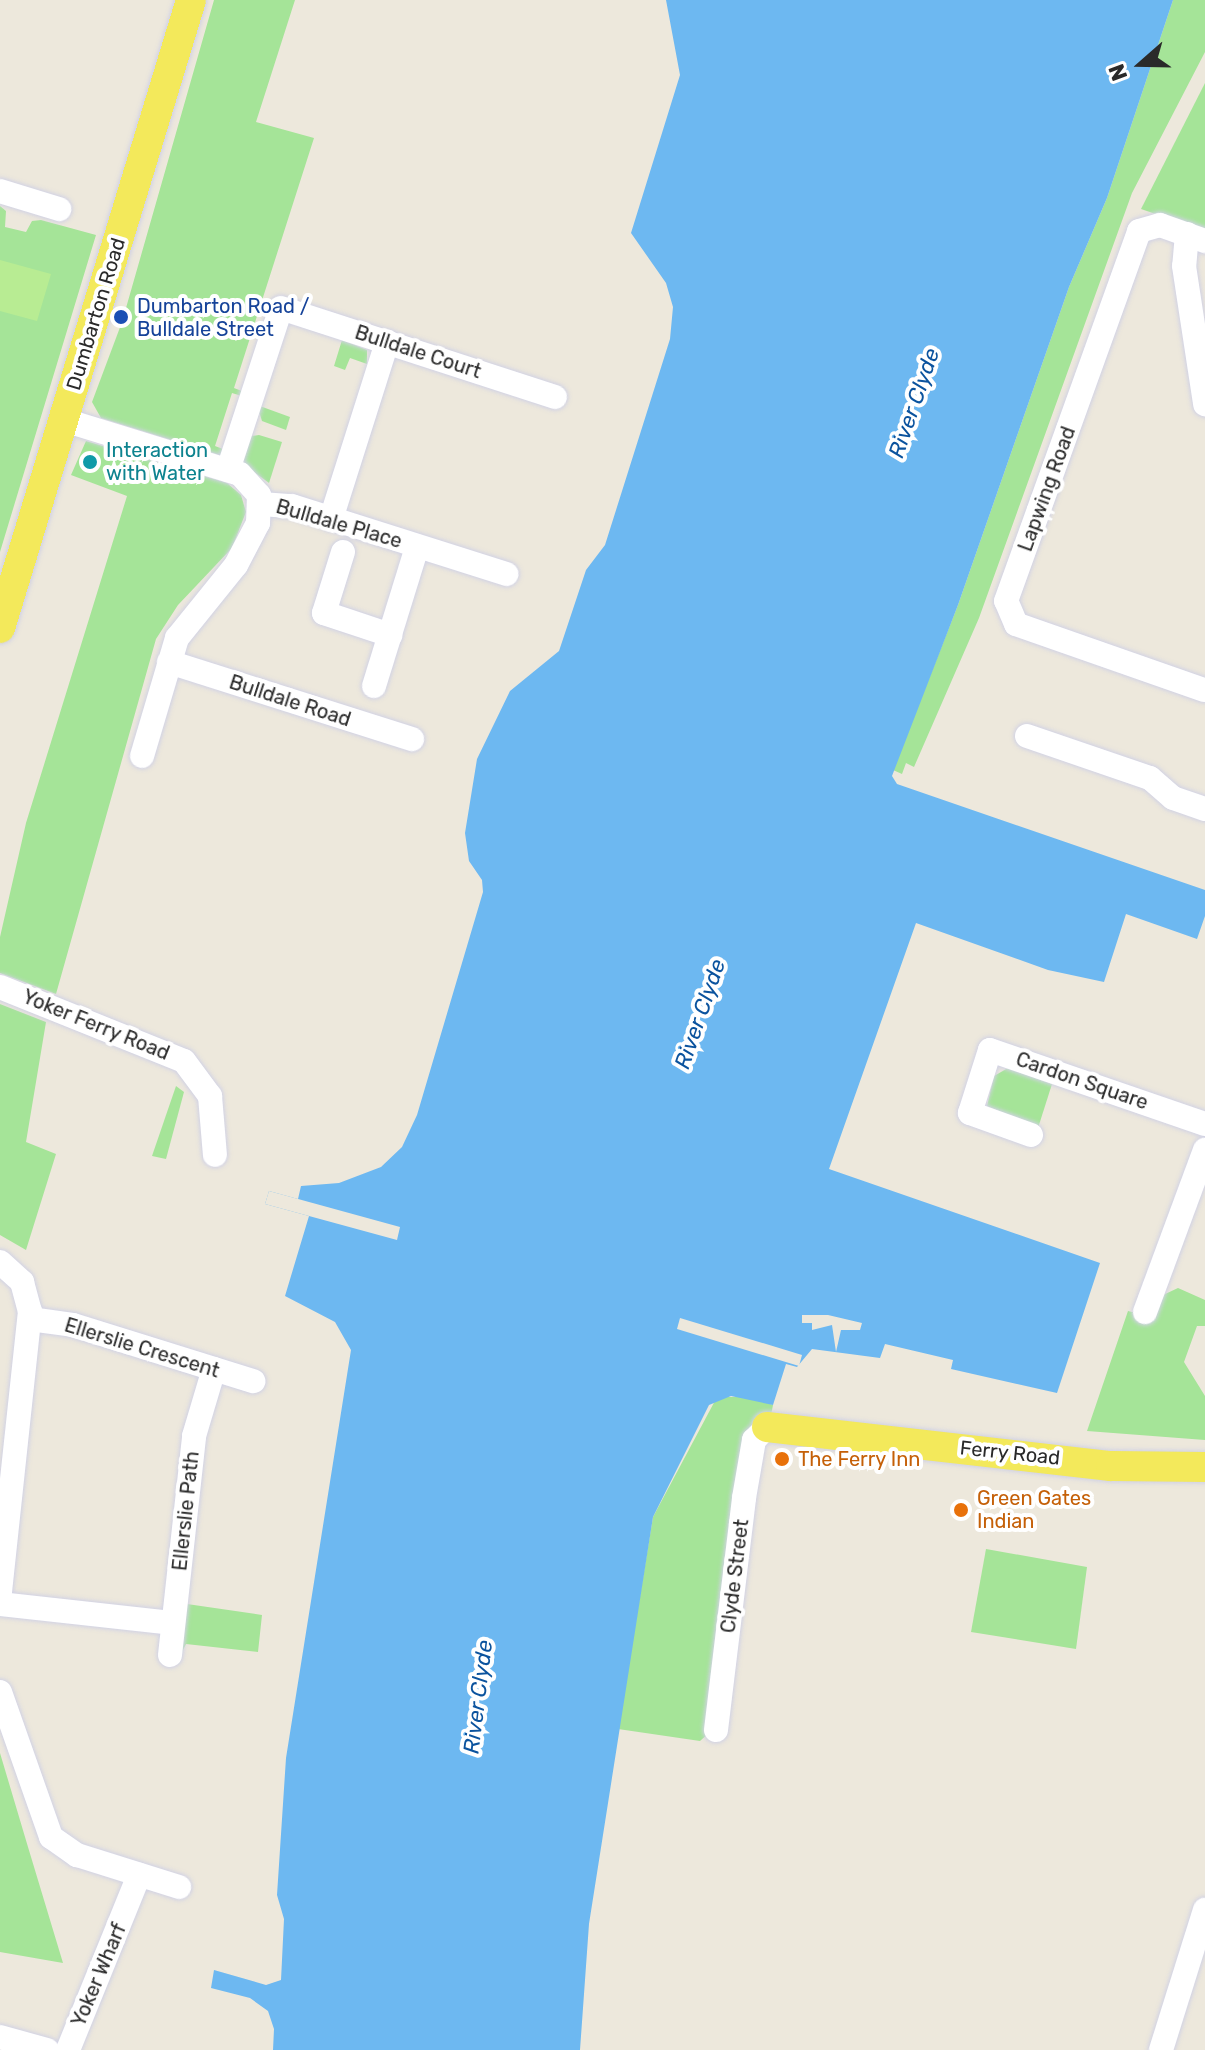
<!DOCTYPE html>
<html>
<head>
<meta charset="utf-8">
<style>
	body { margin:0 }
	#map { position:relative; width:1205px; height:2050px; overflow:hidden; background:#ede8dc; font-family:Rubik,sans-serif }
	div>[style] { position:absolute }
	[style*='--x'] { left:calc(var(--x)*1px); top:calc(var(--y)*1px); width:calc(var(--w)*1px); rotate:calc(var(--a)*1deg) }
	.green>* { inset:0; background:#a5e498 }
	.pitch>* { inset:0; background:#b8ec93 }
	.water>* { inset:0; background:#6db8f1 }
	.pier>* { inset:0; background:#ede8dc }
	.roads { filter:drop-shadow(0 0 2px #d1d2e4) drop-shadow(0 0 2px #d1d2e4) }
	.minor>* { height:24px; margin:-12px; padding:0 12px; transform-origin:12px; border-radius:12px; background:#fff }
	.major>* { height:30px; margin:-15px; padding:0 15px; transform-origin:15px; border-radius:15px; background:#f3e95b }
	.dots>* { width:22px; height:22px; translate:-50% -50%; box-sizing:border-box; border:4px solid #fff; border-radius:50% }
	span { translate:-50% -50%; white-space:nowrap; text-align:center; line-height:1.15; -webkit-text-stroke:8px #fff; paint-order:stroke }
	.transit-label { font-size:20px; color:#164399 }
	.left { translate:0 -50%; text-align:left }
	.street-label { font-size:20px; color:#2a2a2a }
	.culture-label { font-size:20px; color:#0d838f }
	.food-label { font-size:20px; color:#c56008 }
	.water-label { font-size:22px; color:#0b539e; font-style:italic }
	.north { position:absolute; left:1101px; top:24px; width:80px; height:80px; -webkit-text-stroke:6px #fff; paint-order:stroke; rotate:250deg; font-size:22px; font-weight:700; line-height:32px; text-align:center; color:#2a2a2a }
	.north::after { content:''; display:block; margin:auto; width:28px; height:36px; background:#2a2a2a; clip-path:polygon(50% 0,100% 100%,50% 72%,0 100%) }
</style>
</head>
<body>
<div id="map">
	<div class="green">
		<i style="clip-path:polygon(214px 0,295px 0,256px 122px,314px 138px,234px 388px,247px 393px,245px 397px,232px 393px,215px 446px,228px 451px,226px 457px,101px 418px,92px 402px,122px 322px)"></i>
		<i style="clip-path:polygon(1173px 0,1205px 0,1205px 52px,1132px 193px,979px 618px,914px 767px,906px 763px,902px 774px,893px 770px,958px 605px,1069px 287px,1107px 198px)"></i>
		<i style="clip-path:polygon(1205px 83px,1205px 231px,1141px 209px)"></i>
		<i style="clip-path:polygon(0 206px,6px 211px,5px 227px,26px 232px,32px 221px,41px 220px,96px 235px,0 552px)"></i>
		<i style="clip-path:polygon(342px 340px,367px 350px,367px 364px,350px 358px,345px 370px,334px 366px)"></i>
		<i style="clip-path:polygon(257px 405px,290px 417px,286px 430px,262px 421px)"></i>
		<i style="clip-path:polygon(259px 435px,282px 442px,269px 483px,239px 461px,251px 436px)"></i>
		<i style="clip-path:polygon(86px 441px,227px 483px,241px 495px,246px 512px,232px 548px,178px 605px,156px 639px,56px 994px,0 973px,0 937px,26px 823px,127px 496px,71px 475px)"></i>
		<i style="clip-path:polygon(0 1004px,46px 1022px,26px 1142px,56px 1154px,26px 1250px,0 1235px)"></i>
		<i style="clip-path:polygon(1008px 1068px,1052px 1084px,1038px 1128px,987px 1106px,994px 1076px)"></i>
		<i style="clip-path:polygon(176px 1086px,184px 1092px,166px 1159px,152px 1156px)"></i>
		<i style="clip-path:polygon(1178px 1288px,1205px 1300px,1205px 1326px,1197px 1326px,1184px 1362px,1205px 1396px,1205px 1440px,1087px 1431px,1128px 1311px,1152px 1317px,1163px 1295px)"></i>
		<i style="clip-path:polygon(717px 1397px,750px 1397px,773px 1405px,709px 1733px,700px 1741px,618px 1729px,653px 1517px)"></i>
		<i style="clip-path:polygon(986px 1549px,1087px 1567px,1076px 1649px,971px 1632px)"></i>
		<i style="clip-path:polygon(187px 1604px,262px 1615px,258px 1652px,186px 1644px,181px 1654px)"></i>
		<i style="clip-path:polygon(0 1753px,28px 1847px,63px 1963px,0 1952px)"></i>
	</div>
	<div class="pitch">
		<i style="clip-path:polygon(0 260px,51px 274px,37px 321px,0 311px)"></i>
	</div>
	<div class="water">
		<i style="clip-path:polygon(666px 0,1173px 0,1107px 198px,1069px 287px,958px 605px,892px 776px,897px 784px,1205px 890px,1205px 916px,1197px 939px,1126px 914px,1104px 982px,1048px 970px,916px 923px,829px 1169px,1100px 1263px,1057px 1393px,951px 1369px,953px 1360px,885px 1344px,880px 1358px,812px 1349px,797px 1367px,786px 1364px,773px 1405px,731px 1396px,709px 1405px,653px 1517px,589px 1924px,580px 2050px,273px 2050px,274px 2029px,268px 2011px,250px 1998px,211px 1988px,214px 1970px,266px 1985px,281px 1980px,284px 1919px,277px 1895px,286px 1758px,351px 1350px,335px 1322px,285px 1296px,309px 1216px,265px 1204px,269px 1191px,298px 1199px,301px 1186px,339px 1183px,381px 1167px,402px 1147px,417px 1115px,483px 892px,482px 880px,469px 861px,465px 833px,477px 759px,510px 691px,559px 651px,586px 570px,605px 545px,670px 339px,673px 307px,666px 283px,631px 233px,680px 75px)"></i>
	</div>
	<div class="pier">
		<i style="clip-path:polygon(269px 1191px,400px 1227px,397px 1240px,265px 1204px)"></i>
		<i style="clip-path:polygon(802px 1315px,828px 1315px,862px 1323px,860px 1330px,841px 1330px,836px 1352px,832px 1325px,812px 1330px,812px 1323px,802px 1323px)"></i>
		<i style="clip-path:polygon(680px 1318px,802px 1355px,799px 1366px,677px 1329px)"></i>
	</div>
	<div class="roads">
		<div class="minor">
			<i style="--x:0;--y:191;--w:62;--a:17"></i>
			<i style="--x:1187;--y:234;--w:32;--a:95"></i>
			<i style="--x:1184;--y:266;--w:140;--a:81.3"></i>
			<i style="--x:64;--y:420;--w:184;--a:17.1"></i>
			<i style="--x:240;--y:474;--w:28;--a:48"></i>
			<i style="--x:259;--y:495;--w:28;--a:92"></i>
			<i style="--x:258;--y:523;--w:47;--a:117.6"></i>
			<i style="--x:236;--y:565;--w:94;--a:128.9"></i>
			<i style="--x:177;--y:638;--w:123;--a:106.5"></i>
			<i style="--x:228;--y:470;--w:170;--a:-71.9"></i>
			<i style="--x:281;--y:308;--w:288;--a:18"></i>
			<i style="--x:261;--y:504;--w:31;--a:4"></i>
			<i style="--x:292;--y:506;--w:225;--a:17.6"></i>
			<i style="--x:331;--y:519;--w:186;--a:-72.4"></i>
			<i style="--x:343;--y:552;--w:64;--a:107.3"></i>
			<i style="--x:324;--y:613;--w:70;--a:18.4"></i>
			<i style="--x:169;--y:662;--w:255;--a:17.6"></i>
			<i style="--x:374;--y:686;--w:145;--a:-72.8"></i>
			<i style="--x:1204;--y:690;--w:199;--a:-160.7"></i>
			<i style="--x:1016;--y:624;--w:25;--a:-113"></i>
			<i style="--x:1006;--y:601;--w:393;--a:-70.2"></i>
			<i style="--x:1139;--y:231;--w:22;--a:-16"></i>
			<i style="--x:1160;--y:225;--w:48;--a:19.6"></i>
			<i style="--x:1027;--y:736;--w:130;--a:18.9"></i>
			<i style="--x:1150;--y:778;--w:30;--a:41"></i>
			<i style="--x:1173;--y:798;--w:34;--a:19"></i>
			<i style="--x:0;--y:987;--w:198;--a:21.9"></i>
			<i style="--x:184;--y:1061;--w:44;--a:53.4"></i>
			<i style="--x:210;--y:1096;--w:59;--a:85.2"></i>
			<i style="--x:1031;--y:1135;--w:65;--a:-160.2"></i>
			<i style="--x:970;--y:1113;--w:66;--a:-72.4"></i>
			<i style="--x:990;--y:1050;--w:227;--a:19"></i>
			<i style="--x:0;--y:1262;--w:30;--a:42"></i>
			<i style="--x:22;--y:1282;--w:30;--a:75"></i>
			<i style="--x:30;--y:1311;--w:285;--a:96.1"></i>
			<i style="--x:1145;--y:1312;--w:173;--a:-69.7"></i>
			<i style="--x:30;--y:1319;--w:43;--a:7.9"></i>
			<i style="--x:73;--y:1325;--w:189;--a:17.3"></i>
			<i style="--x:0;--y:1604;--w:174;--a:6.3"></i>
			<i style="--x:170;--y:1655;--w:220;--a:-83.7"></i>
			<i style="--x:194;--y:1436;--w:70;--a:-73.4"></i>
			<i style="--x:0;--y:1692;--w:154;--a:70.6"></i>
			<i style="--x:51;--y:1837;--w:32;--a:35"></i>
			<i style="--x:77;--y:1855;--w:107;--a:17.4"></i>
			<i style="--x:716;--y:1730;--w:234;--a:-83.1"></i>
			<i style="--x:744;--y:1498;--w:59;--a:-80.2"></i>
			<i style="--x:754;--y:1440;--w:18;--a:-45"></i>
			<i style="--x:0;--y:2037;--w:49;--a:15.5"></i>
			<i style="--x:68;--y:2050;--w:189;--a:-67.9"></i>
			<i style="--x:1161;--y:2050;--w:147;--a:-72.6"></i>
		</div>
		<div class="major">
			<i style="--x:0;--y:628;--w:656;--a:-73.08"></i>
			<i style="--x:767;--y:1427;--w:346;--a:6.5"></i>
			<i style="--x:1111;--y:1466;--w:94;--a:0.6"></i>
		</div>
	</div>
	<div class="dots">
		<i style="left:121px;top:317px;background:#1a4fb4"></i>
		<i style="left:90px;top:462px;background:#0f9aa8"></i>
		<i style="left:782px;top:1459px;background:#e8710a"></i>
		<i style="left:961px;top:1510px;background:#e8710a"></i>
	</div>
	<div class="transit-label">
		<span class="left" style="left:137px;top:318px">Dumbarton Road /<br>Bulldale Street</span>
	</div>
	<div class="street-label">
		<span style="left:96px;top:314px;rotate:-73deg">Dumbarton Road</span>
		<span style="left:418px;top:352px;rotate:18deg">Bulldale Court</span>
		<span style="left:1047px;top:489px;rotate:-70deg">Lapwing Road</span>
		<span style="left:339px;top:524px;rotate:16deg">Bulldale Place</span>
		<span style="left:290px;top:701px;rotate:18deg">Bulldale Road</span>
		<span style="left:96px;top:1025px;rotate:22deg">Yoker Ferry Road</span>
		<span style="left:1082px;top:1081px;rotate:19deg">Cardon Square</span>
		<span style="left:142px;top:1348px;rotate:17deg">Ellerslie Crescent</span>
		<span style="left:1010px;top:1453px;rotate:6deg">Ferry Road</span>
		<span style="left:186px;top:1511px;rotate:-84deg">Ellerslie Path</span>
		<span style="left:735px;top:1576px;rotate:-83deg">Clyde Street</span>
		<span style="left:99px;top:1975px;rotate:-67deg">Yoker Wharf</span>
	</div>
	<div class="culture-label">
		<span class="left" style="left:106px;top:462px">Interaction<br>with Water</span>
	</div>
	<div class="food-label">
		<span class="left" style="left:798px;top:1459px">The Ferry Inn</span>
		<span class="left" style="left:977px;top:1510px">Green Gates<br>Indian</span>
	</div>
	<div class="water-label">
		<span style="left:914px;top:403px;rotate:-71deg">River Clyde</span>
		<span style="left:700px;top:1014px;rotate:-71deg">River Clyde</span>
		<span style="left:478px;top:1697px;rotate:-83deg">River Clyde</span>
	</div>
	<div class="north">N</div>
</div>
</body>
</html>
